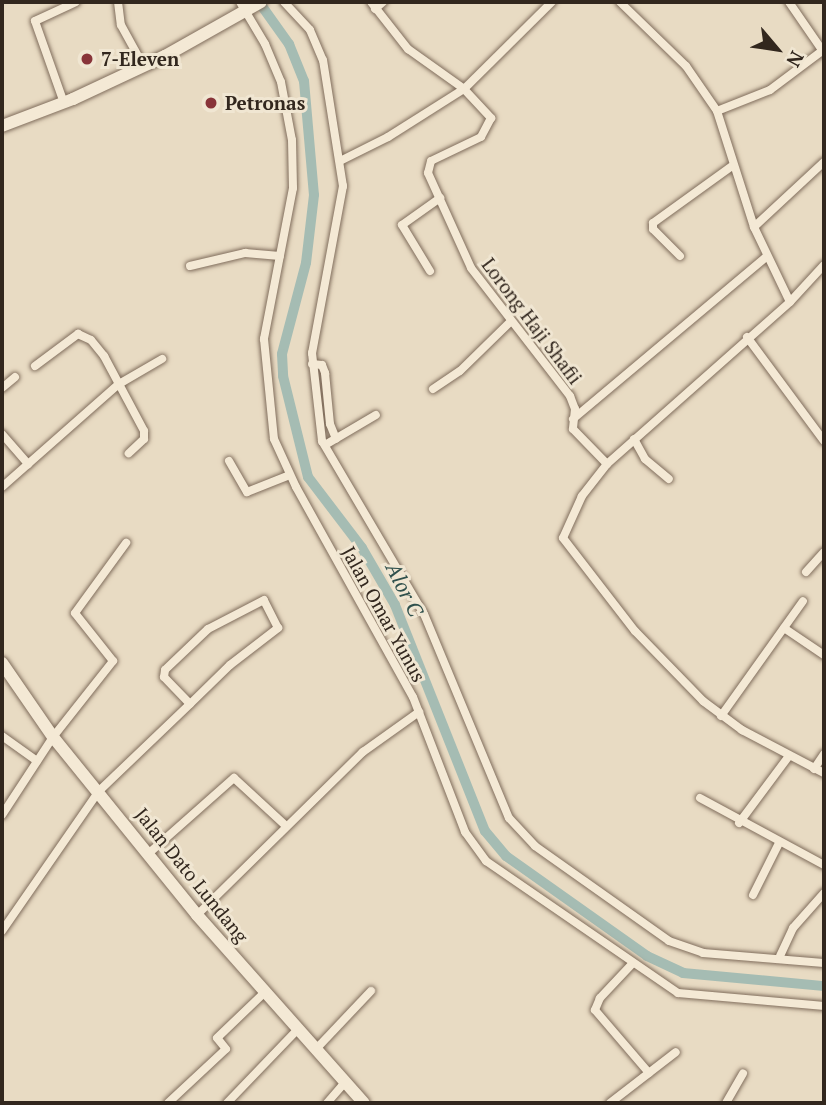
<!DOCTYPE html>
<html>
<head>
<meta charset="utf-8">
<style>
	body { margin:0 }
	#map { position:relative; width:826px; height:1105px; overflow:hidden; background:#e8dbc3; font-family:"PT Serif",serif }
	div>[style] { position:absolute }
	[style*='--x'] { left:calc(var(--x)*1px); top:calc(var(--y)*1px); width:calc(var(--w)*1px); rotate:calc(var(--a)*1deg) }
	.canal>* { height:10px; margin:-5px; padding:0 5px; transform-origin:5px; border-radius:5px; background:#a5bcb3 }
	.roads { filter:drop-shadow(0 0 2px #806d5c) drop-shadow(0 0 2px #806d5c) }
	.minor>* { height:8px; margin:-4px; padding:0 4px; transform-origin:4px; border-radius:4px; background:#f4e9d5 }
	.secondary>* { height:12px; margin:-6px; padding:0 6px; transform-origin:6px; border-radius:6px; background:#f4e9d5 }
	.dots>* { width:19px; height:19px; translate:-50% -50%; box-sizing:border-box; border:4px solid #f0e6d2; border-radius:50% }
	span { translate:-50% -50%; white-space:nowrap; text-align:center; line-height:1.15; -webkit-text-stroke:6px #f0e6d2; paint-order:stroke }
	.poi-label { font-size:19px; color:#32271e; font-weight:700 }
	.left { translate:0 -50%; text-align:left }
	.street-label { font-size:19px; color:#32271e }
	.water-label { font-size:21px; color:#2f504c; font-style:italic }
	.frame { position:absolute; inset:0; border:4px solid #32271e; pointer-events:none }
	.north { position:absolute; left:742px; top:14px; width:70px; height:70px; -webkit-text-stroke:5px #f0e6d2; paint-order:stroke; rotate:119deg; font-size:19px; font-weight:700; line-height:28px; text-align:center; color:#32271e }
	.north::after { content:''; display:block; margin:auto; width:24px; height:32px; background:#32271e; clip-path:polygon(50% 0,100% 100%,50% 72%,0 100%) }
</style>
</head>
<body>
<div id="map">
	<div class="canal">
		<i style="--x:259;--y:2;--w:52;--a:54.5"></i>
		<i style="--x:289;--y:44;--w:40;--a:68"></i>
		<i style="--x:304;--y:81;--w:114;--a:85"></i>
		<i style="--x:314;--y:195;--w:68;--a:96.7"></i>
		<i style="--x:306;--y:263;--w:94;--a:104.8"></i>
		<i style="--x:282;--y:354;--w:22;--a:87"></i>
		<i style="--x:283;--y:376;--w:104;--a:76.1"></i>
		<i style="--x:308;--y:477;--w:89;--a:52.7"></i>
		<i style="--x:362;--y:548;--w:66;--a:59.9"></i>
		<i style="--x:395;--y:605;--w:243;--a:68.3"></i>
		<i style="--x:485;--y:831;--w:33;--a:50"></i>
		<i style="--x:506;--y:856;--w:173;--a:35.3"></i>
		<i style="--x:647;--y:956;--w:40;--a:25"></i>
		<i style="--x:683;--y:973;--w:142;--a:5.3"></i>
	</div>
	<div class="roads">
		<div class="minor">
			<i style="--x:118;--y:2;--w:23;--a:83"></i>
			<i style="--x:121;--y:25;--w:46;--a:61.2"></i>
			<i style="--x:240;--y:2;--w:49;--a:59.2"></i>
			<i style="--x:265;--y:44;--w:41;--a:67.2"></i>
			<i style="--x:281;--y:82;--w:59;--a:79.3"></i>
			<i style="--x:292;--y:140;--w:48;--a:88.8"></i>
			<i style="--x:293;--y:188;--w:154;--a:100.9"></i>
			<i style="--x:264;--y:339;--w:100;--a:84.3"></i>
			<i style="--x:274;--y:439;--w:53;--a:65.4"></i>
			<i style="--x:296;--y:487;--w:240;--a:60.9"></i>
			<i style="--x:413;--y:697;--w:145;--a:68.9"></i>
			<i style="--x:465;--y:832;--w:36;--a:54"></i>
			<i style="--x:486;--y:861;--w:233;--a:34.5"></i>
			<i style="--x:678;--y:993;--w:147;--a:5.1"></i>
			<i style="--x:284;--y:2;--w:38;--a:47"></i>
			<i style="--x:310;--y:30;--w:33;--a:67"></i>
			<i style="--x:323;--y:60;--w:128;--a:81"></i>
			<i style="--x:343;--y:186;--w:170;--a:100.5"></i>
			<i style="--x:312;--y:353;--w:89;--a:83.5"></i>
			<i style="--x:322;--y:441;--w:201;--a:59.5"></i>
			<i style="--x:424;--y:614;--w:221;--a:67.4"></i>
			<i style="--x:509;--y:818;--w:38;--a:47"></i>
			<i style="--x:535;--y:846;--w:164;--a:35.3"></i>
			<i style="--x:669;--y:941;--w:36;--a:19"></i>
			<i style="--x:703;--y:953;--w:121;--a:4.7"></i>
			<i style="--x:371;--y:2;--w:60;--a:51.8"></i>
			<i style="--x:408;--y:49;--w:69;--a:35.5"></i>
			<i style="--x:464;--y:89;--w:40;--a:47"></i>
			<i style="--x:491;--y:118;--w:21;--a:118"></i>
			<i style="--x:481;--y:137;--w:55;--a:154.4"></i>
			<i style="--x:431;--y:161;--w:12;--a:104"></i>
			<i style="--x:428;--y:173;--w:104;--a:65.6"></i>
			<i style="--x:471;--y:268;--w:162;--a:52.3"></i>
			<i style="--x:570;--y:396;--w:14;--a:69"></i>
			<i style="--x:575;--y:409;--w:20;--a:96"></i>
			<i style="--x:573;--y:429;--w:49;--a:45.8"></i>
			<i style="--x:620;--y:2;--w:92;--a:44.1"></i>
			<i style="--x:686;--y:66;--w:55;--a:55.4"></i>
			<i style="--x:717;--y:111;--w:122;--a:72.3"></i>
			<i style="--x:754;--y:227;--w:83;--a:64.4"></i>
			<i style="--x:789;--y:2;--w:62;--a:55.5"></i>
			<i style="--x:375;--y:9;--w:11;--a:-41"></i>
			<i style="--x:64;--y:103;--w:87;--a:-109.5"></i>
			<i style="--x:35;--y:21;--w:45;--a:-24.9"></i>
			<i style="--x:717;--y:111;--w:57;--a:-21.6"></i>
			<i style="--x:770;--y:90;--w:65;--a:-36.9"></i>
			<i style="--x:340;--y:161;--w:54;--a:-26.6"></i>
			<i style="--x:388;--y:137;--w:90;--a:-32.3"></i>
			<i style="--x:464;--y:89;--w:124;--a:-44.7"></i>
			<i style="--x:754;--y:227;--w:96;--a:-42.9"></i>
			<i style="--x:680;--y:256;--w:38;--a:-135"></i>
			<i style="--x:653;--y:229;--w:6;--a:-90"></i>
			<i style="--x:653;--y:223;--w:97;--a:-35.8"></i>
			<i style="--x:824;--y:265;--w:50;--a:132.6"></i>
			<i style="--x:790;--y:302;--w:244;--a:138.5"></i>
			<i style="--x:607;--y:464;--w:41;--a:128"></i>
			<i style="--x:582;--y:496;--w:46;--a:114.3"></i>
			<i style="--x:563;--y:538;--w:118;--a:52.3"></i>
			<i style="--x:635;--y:631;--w:98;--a:45.8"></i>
			<i style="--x:703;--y:701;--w:49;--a:36.6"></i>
			<i style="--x:742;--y:730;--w:93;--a:27.7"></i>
			<i style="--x:190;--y:266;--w:57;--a:-13.3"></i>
			<i style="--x:245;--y:253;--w:35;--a:5"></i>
			<i style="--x:430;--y:271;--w:54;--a:-121.3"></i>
			<i style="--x:402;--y:225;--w:47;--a:-35.4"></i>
			<i style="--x:747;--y:337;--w:129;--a:53.5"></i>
			<i style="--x:312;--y:364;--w:10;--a:6"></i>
			<i style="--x:322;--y:365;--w:9;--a:69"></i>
			<i style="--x:325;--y:373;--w:51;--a:84.4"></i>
			<i style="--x:330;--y:424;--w:16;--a:68"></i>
			<i style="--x:35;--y:366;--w:54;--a:-36.7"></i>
			<i style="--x:78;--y:334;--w:14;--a:25"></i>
			<i style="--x:91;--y:340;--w:21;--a:51"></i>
			<i style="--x:104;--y:356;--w:85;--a:61.9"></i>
			<i style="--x:144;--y:431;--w:8;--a:90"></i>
			<i style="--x:144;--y:439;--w:21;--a:137"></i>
			<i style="--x:2;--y:388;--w:17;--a:-40"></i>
			<i style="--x:433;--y:389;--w:32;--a:-34"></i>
			<i style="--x:460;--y:371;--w:71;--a:-44.4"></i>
			<i style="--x:573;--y:419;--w:253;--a:-40"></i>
			<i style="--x:2;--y:434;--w:40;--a:49"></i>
			<i style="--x:634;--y:439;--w:23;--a:61"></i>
			<i style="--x:645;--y:459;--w:31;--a:40"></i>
			<i style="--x:325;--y:445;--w:59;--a:-30.5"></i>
			<i style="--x:229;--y:461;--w:36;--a:60"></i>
			<i style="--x:247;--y:492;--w:46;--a:-21.6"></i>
			<i style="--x:2;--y:487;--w:156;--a:-41.4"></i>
			<i style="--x:119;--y:384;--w:50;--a:-30.2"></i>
			<i style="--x:806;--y:572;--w:27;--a:-48"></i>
			<i style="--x:784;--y:628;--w:48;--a:34"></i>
			<i style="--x:721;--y:716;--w:141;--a:-54.5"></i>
			<i style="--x:2;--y:736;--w:43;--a:35.5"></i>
			<i style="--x:814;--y:769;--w:18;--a:-56"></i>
			<i style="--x:700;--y:798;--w:141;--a:28.4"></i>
			<i style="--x:2;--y:815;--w:93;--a:-56.8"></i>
			<i style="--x:53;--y:737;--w:97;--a:-51.7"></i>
			<i style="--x:113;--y:661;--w:61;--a:-128.4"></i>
			<i style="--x:75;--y:613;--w:87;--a:-53.9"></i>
			<i style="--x:739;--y:823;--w:84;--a:-53.3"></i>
			<i style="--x:148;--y:854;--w:115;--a:-41.5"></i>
			<i style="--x:234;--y:778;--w:69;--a:42.7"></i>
			<i style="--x:753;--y:895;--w:58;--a:-63.4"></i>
			<i style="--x:197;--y:915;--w:233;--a:-44.5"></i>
			<i style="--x:363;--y:752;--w:69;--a:-35.5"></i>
			<i style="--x:2;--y:931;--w:170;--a:-55.3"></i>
			<i style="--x:99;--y:791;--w:126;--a:-43.7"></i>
			<i style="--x:190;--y:704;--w:56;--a:-44.3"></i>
			<i style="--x:230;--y:665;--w:61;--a:-37.6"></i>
			<i style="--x:278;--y:628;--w:31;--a:-117"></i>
			<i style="--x:264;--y:600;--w:63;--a:152.6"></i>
			<i style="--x:208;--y:629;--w:59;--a:136.4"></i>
			<i style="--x:165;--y:670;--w:7;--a:98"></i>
			<i style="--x:164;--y:677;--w:37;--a:46"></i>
			<i style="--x:780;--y:956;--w:31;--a:-65"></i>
			<i style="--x:793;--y:928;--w:47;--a:-48.5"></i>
			<i style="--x:632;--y:964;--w:47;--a:133.3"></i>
			<i style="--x:600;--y:998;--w:13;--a:113"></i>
			<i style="--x:595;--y:1010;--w:83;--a:49.4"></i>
			<i style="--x:316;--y:1049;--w:80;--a:-46.5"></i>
			<i style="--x:168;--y:1103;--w:79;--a:-43"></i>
			<i style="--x:226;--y:1049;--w:14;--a:-129"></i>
			<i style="--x:217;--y:1038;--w:66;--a:-43.8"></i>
			<i style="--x:227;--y:1103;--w:103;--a:-46.2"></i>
			<i style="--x:327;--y:1103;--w:28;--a:-49"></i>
			<i style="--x:610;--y:1103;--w:83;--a:-37.7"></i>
			<i style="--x:726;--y:1103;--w:34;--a:-60"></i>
		</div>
		<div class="secondary">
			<i style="--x:2;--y:126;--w:76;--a:-20.8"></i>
			<i style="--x:73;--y:99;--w:102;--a:-25.1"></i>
			<i style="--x:165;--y:56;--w:110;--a:-29.4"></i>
			<i style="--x:2;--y:663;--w:90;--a:55.4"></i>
			<i style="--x:53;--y:737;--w:229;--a:51"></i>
			<i style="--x:197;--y:915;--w:251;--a:48.4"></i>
		</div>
	</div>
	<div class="dots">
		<i style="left:87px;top:59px;background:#883439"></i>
		<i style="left:211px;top:103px;background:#883439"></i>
	</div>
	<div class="poi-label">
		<span class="left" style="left:101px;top:59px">7-Eleven</span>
		<span class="left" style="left:225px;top:103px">Petronas</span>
	</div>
	<div class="street-label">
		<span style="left:532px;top:321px;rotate:53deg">Lorong Haji Shafii</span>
		<span style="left:384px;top:614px;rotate:61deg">Jalan Omar Yunus</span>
		<span style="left:192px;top:875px;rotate:51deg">Jalan Dato Lundang</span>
	</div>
	<div class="water-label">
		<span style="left:405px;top:589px;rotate:63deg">Alor C</span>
	</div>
	<div class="frame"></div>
	<div class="north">N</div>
</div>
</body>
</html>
